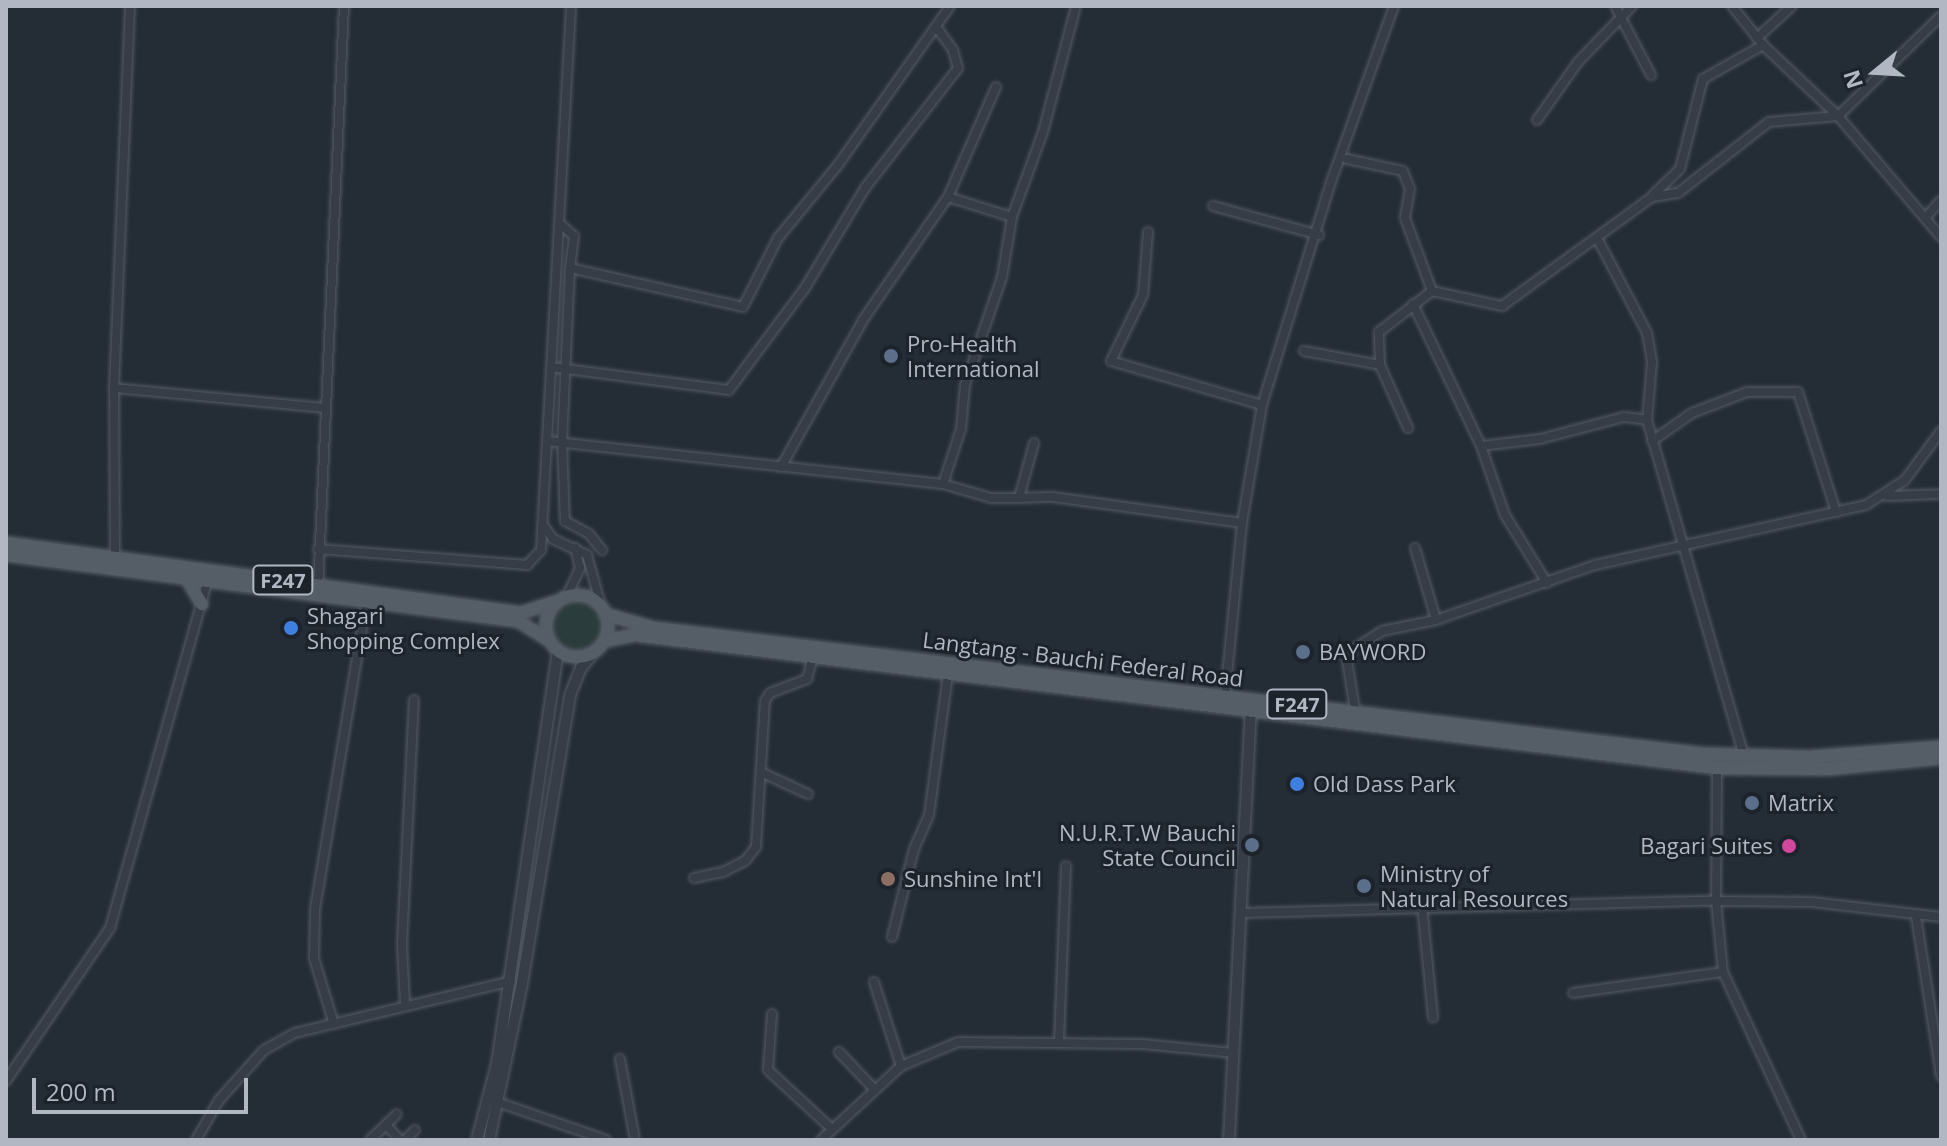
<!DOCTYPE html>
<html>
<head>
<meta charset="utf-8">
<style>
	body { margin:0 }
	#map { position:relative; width:1947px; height:1146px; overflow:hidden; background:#242c36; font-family:"Open Sans",sans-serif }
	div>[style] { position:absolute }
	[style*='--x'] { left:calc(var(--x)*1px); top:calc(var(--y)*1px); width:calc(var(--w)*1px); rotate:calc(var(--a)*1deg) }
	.green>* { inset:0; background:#2b3c3c }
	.round { border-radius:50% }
	.roads { filter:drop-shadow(0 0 2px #555b64) drop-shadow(0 0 2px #555b64) }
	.minor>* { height:8px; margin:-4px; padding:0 4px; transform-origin:4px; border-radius:4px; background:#373d46 }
	.tertiary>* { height:10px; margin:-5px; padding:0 5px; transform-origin:5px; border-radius:5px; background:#373d46 }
	.primary>* { height:12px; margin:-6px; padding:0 6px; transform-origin:6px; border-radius:6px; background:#555d66 }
	.primary>.ring { margin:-6px; padding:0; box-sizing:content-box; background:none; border:12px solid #555d66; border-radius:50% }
	.dots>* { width:22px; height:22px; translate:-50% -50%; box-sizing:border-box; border:4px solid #1c232b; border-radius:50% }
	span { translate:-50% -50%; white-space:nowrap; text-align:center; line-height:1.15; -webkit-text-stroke:6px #1c232b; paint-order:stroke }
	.shield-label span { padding:2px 6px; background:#1c232b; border:2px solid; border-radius:6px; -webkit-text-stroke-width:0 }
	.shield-label { font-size:20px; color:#b2b8c3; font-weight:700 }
	.poi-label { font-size:22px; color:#b2b8c3 }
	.left { translate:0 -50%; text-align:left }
	.right { translate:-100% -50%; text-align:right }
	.street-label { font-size:22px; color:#b2b8c3 }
	.frame { position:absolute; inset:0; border:8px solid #b2b8c3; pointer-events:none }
	.north { position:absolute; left:1835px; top:32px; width:80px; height:80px; -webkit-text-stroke:6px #1c232b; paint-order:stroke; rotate:252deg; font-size:22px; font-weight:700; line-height:32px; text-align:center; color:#b2b8c3 }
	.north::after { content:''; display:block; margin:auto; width:28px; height:36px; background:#b2b8c3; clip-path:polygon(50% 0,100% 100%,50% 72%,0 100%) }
	.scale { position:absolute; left:32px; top:1078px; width:216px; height:36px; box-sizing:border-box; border:4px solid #b2b8c3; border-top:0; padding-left:10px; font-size:24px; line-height:28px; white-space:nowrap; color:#b2b8c3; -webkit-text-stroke:6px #1c232b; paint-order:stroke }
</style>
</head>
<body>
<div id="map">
	<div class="green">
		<i class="round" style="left:549px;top:598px;width:56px;height:56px"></i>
	</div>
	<div class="roads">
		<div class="minor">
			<i style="--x:1615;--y:6;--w:78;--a:62.4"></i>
			<i style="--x:1732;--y:6;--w:50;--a:51.5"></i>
			<i style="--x:1763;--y:45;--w:103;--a:43.4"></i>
			<i style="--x:1838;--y:116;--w:159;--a:49.6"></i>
			<i style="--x:1757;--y:38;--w:47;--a:-42.4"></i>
			<i style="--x:1537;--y:120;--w:71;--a:-54.7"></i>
			<i style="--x:1578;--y:62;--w:78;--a:-46"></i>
			<i style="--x:1347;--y:159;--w:57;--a:12.1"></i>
			<i style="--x:1403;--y:171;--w:19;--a:69"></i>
			<i style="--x:1410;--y:189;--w:29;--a:100"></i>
			<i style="--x:1405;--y:218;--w:78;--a:69.7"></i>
			<i style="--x:1653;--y:195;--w:37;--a:-44"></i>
			<i style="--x:1680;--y:169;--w:93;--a:-75.7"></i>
			<i style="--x:1703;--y:79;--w:69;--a:-29.5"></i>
			<i style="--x:1213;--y:206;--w:110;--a:15.3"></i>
			<i style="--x:1012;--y:217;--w:90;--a:-70"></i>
			<i style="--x:1043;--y:132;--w:130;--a:-75.3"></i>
			<i style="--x:1925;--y:218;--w:24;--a:-48"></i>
			<i style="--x:559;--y:223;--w:20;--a:41"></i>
			<i style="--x:574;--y:236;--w:32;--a:97"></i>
			<i style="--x:570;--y:268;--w:177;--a:12.7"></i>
			<i style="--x:743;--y:307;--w:77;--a:-63.1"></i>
			<i style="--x:778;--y:238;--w:94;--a:-50.6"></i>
			<i style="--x:838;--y:165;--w:194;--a:-54.8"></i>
			<i style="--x:1148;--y:232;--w:63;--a:94.5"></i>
			<i style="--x:1143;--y:295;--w:73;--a:115.9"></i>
			<i style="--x:1111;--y:361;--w:157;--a:16.2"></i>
			<i style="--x:1262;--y:405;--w:120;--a:99.6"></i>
			<i style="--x:1242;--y:523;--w:173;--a:95.6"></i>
			<i style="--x:1597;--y:238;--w:107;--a:62.2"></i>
			<i style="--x:1647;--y:333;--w:29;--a:80"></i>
			<i style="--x:1652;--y:362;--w:58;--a:94.9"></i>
			<i style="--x:1647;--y:420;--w:350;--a:73.9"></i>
			<i style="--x:570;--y:268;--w:173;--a:92.6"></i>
			<i style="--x:562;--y:441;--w:80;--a:87.9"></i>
			<i style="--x:565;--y:521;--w:27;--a:28"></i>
			<i style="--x:589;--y:534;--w:21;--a:51"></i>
			<i style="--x:1413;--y:304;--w:157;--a:64.4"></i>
			<i style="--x:1481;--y:446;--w:73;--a:70.8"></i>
			<i style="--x:1505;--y:515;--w:80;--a:58.3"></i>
			<i style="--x:1304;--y:351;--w:77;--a:10.4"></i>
			<i style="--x:1380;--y:365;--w:33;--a:-92"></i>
			<i style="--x:1379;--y:332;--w:67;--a:-37.7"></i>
			<i style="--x:1432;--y:291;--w:72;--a:12.1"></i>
			<i style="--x:1502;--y:306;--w:185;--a:-36"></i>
			<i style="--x:1652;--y:197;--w:26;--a:-9"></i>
			<i style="--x:1678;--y:193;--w:115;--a:-38"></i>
			<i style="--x:1769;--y:122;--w:69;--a:-5"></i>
			<i style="--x:1838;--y:116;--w:144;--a:-44.2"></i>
			<i style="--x:1380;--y:365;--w:69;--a:66"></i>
			<i style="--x:551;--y:367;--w:179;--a:7.4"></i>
			<i style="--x:729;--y:390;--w:127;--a:-53.3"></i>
			<i style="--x:805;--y:288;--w:117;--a:-59"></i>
			<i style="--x:865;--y:188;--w:152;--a:-52.2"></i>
			<i style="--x:958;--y:68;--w:19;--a:-106"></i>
			<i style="--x:953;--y:50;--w:27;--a:-126"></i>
			<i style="--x:114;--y:388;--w:211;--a:5.4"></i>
			<i style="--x:1262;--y:405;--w:233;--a:-72.8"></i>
			<i style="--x:1331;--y:182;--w:187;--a:-70.3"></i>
			<i style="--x:547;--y:441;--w:398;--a:6.2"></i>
			<i style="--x:943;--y:484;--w:50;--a:16.3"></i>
			<i style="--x:991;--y:498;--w:28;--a:0"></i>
			<i style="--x:1019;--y:498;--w:57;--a:-74.7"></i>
			<i style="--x:1652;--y:441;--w:49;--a:-35"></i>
			<i style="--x:1692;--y:413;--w:59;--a:-20.9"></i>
			<i style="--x:1747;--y:392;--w:51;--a:0"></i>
			<i style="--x:1798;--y:392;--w:126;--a:72.4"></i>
			<i style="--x:1481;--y:446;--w:59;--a:-6.8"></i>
			<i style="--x:1540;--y:439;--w:87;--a:-14.7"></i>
			<i style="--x:1624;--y:417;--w:23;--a:7"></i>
			<i style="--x:781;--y:467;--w:168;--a:-60.8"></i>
			<i style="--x:863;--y:320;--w:150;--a:-55.4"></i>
			<i style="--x:948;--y:197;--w:120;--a:-66.4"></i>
			<i style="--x:943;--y:484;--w:58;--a:-71.9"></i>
			<i style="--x:961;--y:429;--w:44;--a:-84.8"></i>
			<i style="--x:965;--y:385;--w:114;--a:-71.1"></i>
			<i style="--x:1002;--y:277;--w:61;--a:-80.5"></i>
			<i style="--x:1012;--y:217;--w:67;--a:-162.6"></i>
			<i style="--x:1887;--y:496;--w:54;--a:-2.1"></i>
			<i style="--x:1019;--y:498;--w:34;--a:-2"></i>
			<i style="--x:1053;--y:497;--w:191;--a:7.8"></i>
			<i style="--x:543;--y:525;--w:17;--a:54"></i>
			<i style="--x:553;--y:539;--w:38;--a:25"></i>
			<i style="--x:587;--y:555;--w:56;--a:74.5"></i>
			<i style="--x:1415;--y:548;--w:75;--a:73.7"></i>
			<i style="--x:318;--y:549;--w:210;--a:4.4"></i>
			<i style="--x:527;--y:565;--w:21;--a:-47"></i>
			<i style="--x:541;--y:550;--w:545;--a:-86.84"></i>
			<i style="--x:115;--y:560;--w:172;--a:-90.3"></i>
			<i style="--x:114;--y:388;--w:382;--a:-87.6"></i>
			<i style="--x:318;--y:589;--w:584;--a:-87.45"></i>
			<i style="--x:567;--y:596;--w:31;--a:-65"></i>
			<i style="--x:580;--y:568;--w:21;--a:-104"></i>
			<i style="--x:1355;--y:710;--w:57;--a:-99.1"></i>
			<i style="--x:1346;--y:654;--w:43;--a:-32.6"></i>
			<i style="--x:1382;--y:631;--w:55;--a:-11.5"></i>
			<i style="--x:1436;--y:620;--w:168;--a:-19.1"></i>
			<i style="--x:1595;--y:565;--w:278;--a:-12.5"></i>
			<i style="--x:1866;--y:505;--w:46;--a:-32.7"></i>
			<i style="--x:1905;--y:480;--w:61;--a:-53.7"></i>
			<i style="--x:1717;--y:768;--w:133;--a:90.4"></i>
			<i style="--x:1716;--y:901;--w:96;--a:0.6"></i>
			<i style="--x:1812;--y:902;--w:130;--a:6.6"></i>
			<i style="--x:761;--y:772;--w:52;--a:25.1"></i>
			<i style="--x:694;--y:878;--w:30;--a:-12"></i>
			<i style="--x:723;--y:872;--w:25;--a:-27"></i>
			<i style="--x:745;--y:861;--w:18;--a:-52"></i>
			<i style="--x:756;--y:847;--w:146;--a:-86.5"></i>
			<i style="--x:765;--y:701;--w:9;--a:-58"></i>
			<i style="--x:770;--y:693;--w:40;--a:-21"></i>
			<i style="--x:807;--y:679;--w:23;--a:-75"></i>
			<i style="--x:1422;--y:905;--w:113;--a:84.4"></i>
			<i style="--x:1242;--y:913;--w:474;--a:-1.5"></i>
			<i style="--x:1716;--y:901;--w:71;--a:84.4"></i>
			<i style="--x:1723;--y:972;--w:185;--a:65.1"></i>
			<i style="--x:1916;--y:916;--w:162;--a:81.1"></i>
			<i style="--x:892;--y:937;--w:91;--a:-76"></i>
			<i style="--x:914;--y:849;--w:37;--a:-66"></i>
			<i style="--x:929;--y:815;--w:141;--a:-82.3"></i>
			<i style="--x:874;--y:982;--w:88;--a:72.2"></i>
			<i style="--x:1573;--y:993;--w:151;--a:-8"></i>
			<i style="--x:405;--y:1004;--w:60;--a:-92.9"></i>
			<i style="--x:402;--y:944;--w:244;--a:-87.2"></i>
			<i style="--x:772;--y:1014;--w:56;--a:94.1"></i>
			<i style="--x:768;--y:1070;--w:87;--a:42.7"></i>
			<i style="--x:333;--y:1021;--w:66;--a:-106.8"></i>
			<i style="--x:314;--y:958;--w:49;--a:-88.8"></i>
			<i style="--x:315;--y:909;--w:309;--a:-80.5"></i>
			<i style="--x:1059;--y:1041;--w:175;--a:-87.7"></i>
			<i style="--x:839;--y:1052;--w:50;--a:46.6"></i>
			<i style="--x:620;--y:1059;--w:82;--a:79.5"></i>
			<i style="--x:6;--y:1081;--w:185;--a:-55.8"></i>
			<i style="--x:110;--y:928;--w:362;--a:-74.3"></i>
			<i style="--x:500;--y:1103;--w:112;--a:19.2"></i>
			<i style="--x:386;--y:1125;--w:21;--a:47"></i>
			<i style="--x:196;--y:1140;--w:46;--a:-60.1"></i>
			<i style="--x:219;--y:1100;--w:67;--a:-48"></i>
			<i style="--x:264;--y:1050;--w:35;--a:-29"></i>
			<i style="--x:295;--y:1033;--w:222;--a:-13.5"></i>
			<i style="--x:370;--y:1140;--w:37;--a:-44"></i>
			<i style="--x:405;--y:1140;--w:14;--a:-45"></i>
			<i style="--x:821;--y:1140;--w:109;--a:-42.8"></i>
			<i style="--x:901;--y:1066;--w:62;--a:-22.8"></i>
			<i style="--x:958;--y:1042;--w:184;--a:0.6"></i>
			<i style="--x:1142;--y:1044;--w:91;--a:5.6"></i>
		</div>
		<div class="tertiary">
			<i style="--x:477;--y:1140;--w:79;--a:-75.3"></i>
			<i style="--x:497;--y:1064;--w:417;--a:-81.6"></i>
			<i style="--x:489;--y:1140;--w:160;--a:-78.1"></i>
			<i style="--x:522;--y:983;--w:292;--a:-80.5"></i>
			<i style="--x:570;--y:695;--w:29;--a:-68"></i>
			<i style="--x:581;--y:668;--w:22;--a:-51"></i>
			<i style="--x:1229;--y:1140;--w:434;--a:-87.1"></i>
		</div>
		<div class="primary">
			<i style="--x:6;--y:543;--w:520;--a:7.74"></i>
			<i style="--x:521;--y:613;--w:39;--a:-18"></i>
			<i style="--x:6;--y:555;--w:516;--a:7.35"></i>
			<i style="--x:518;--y:621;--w:36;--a:32"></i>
			<i style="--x:188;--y:581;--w:27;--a:59"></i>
			<i class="ring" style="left:546px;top:595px;width:50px;height:50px"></i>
			<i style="--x:605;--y:614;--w:51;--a:15.9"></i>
			<i style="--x:654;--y:628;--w:1057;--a:6.85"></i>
			<i style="--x:1703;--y:754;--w:106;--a:1.6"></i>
			<i style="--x:1809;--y:757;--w:132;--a:-4.3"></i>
			<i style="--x:604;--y:641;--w:32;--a:-11"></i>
			<i style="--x:635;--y:635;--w:1090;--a:7.01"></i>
			<i style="--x:1717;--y:768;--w:110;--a:0.5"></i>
			<i style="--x:1827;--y:769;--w:115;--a:-5.5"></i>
		</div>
	</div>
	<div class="dots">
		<i style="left:891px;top:356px;background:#5c6f8a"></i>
		<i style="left:291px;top:628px;background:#3f7fe0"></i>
		<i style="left:1303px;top:652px;background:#5c6f8a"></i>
		<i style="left:1297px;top:784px;background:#3f7fe0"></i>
		<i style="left:1752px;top:803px;background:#5c6f8a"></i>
		<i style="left:1252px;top:845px;background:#5c6f8a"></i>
		<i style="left:1789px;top:846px;background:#d1479c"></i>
		<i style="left:888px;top:879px;background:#8d6e63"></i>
		<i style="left:1364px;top:886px;background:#5c6f8a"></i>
	</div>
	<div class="shield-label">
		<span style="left:283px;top:580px">F247</span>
		<span style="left:1297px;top:704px">F247</span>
	</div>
	<div class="poi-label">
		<span class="left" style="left:907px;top:356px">Pro-Health<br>International</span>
		<span class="left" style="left:307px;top:628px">Shagari<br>Shopping Complex</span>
		<span class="left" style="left:1319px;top:652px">BAYWORD</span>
		<span class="left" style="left:1313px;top:784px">Old Dass Park</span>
		<span class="left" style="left:1768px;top:803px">Matrix</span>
		<span class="right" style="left:1236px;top:845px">N.U.R.T.W Bauchi<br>State Council</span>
		<span class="right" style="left:1773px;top:846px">Bagari Suites</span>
		<span class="left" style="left:1380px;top:886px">Ministry of<br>Natural Resources</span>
		<span class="left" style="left:904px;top:879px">Sunshine Int'l</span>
	</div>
	<div class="street-label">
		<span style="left:1083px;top:659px;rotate:7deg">Langtang - Bauchi Federal Road</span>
	</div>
	<div class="frame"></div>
	<div class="north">N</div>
	<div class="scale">200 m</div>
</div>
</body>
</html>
